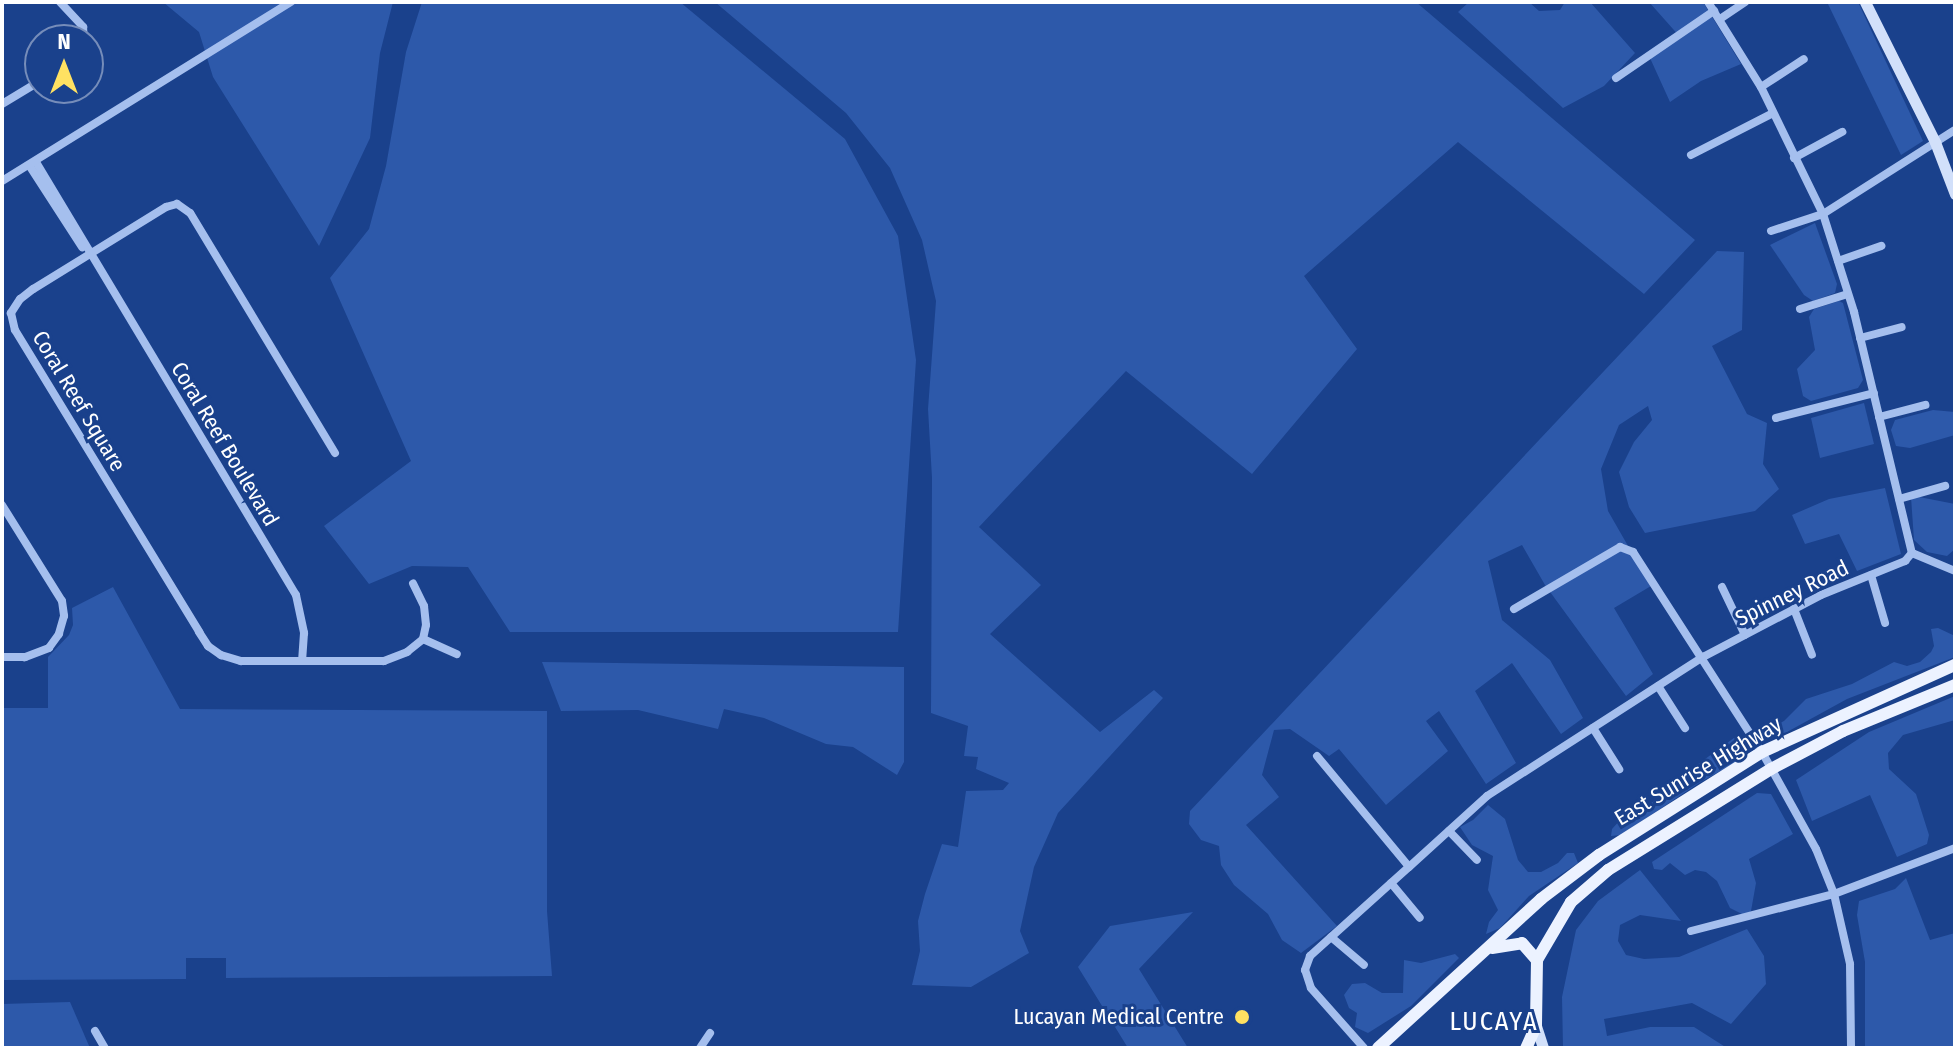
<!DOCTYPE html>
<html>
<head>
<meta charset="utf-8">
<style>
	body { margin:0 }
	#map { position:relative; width:1957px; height:1050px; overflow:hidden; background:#1a418c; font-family:"Fira Sans Condensed",sans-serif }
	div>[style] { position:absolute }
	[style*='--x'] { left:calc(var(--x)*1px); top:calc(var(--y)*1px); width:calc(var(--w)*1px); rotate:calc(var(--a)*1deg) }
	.green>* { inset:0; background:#2d59aa }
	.street>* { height:8px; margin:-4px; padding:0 4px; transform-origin:4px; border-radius:4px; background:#a5bfee }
	.secondary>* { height:11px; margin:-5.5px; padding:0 5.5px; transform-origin:5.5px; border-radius:5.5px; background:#d2e0fa }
	.primary>* { height:12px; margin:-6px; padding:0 6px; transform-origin:6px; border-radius:6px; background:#ecf2ff }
	.dots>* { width:22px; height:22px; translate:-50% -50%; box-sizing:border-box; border:4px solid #1a418c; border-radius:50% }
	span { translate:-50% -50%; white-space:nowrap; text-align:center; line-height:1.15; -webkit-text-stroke:6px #1a418c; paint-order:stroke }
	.street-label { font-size:22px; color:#fff }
	.poi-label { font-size:22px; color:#fff }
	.right { translate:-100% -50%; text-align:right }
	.quarter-label { font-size:26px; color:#fff; letter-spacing:2px }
	.frame { position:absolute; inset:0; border:4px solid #fff; pointer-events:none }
	.north { position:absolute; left:24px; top:24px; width:80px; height:80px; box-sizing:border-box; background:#1a418c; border:2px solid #768dba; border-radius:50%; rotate:0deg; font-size:22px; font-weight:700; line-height:32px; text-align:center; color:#fff }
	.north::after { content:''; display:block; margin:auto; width:28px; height:36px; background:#ffe162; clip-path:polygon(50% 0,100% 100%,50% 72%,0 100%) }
</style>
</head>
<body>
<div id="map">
	<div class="green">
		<i style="clip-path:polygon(163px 2px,393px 2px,380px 53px,370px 138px,319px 246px,213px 77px,199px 32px)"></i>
		<i style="clip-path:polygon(422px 2px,680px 2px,845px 139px,898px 236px,916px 360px,898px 632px,510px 632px,468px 567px,412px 566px,369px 584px,324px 526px,411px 461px,330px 278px,369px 229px,386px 166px,406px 52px)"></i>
		<i style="clip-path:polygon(715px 2px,1416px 2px,1695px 240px,1644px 294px,1458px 142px,1304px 276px,1357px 349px,1252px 474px,1126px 371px,979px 527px,1041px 585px,990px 634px,1100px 732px,1154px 690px,1163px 698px,1058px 813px,1034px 867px,1020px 931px,1029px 953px,971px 987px,912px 985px,920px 951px,918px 921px,925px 894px,942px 844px,958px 847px,966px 791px,1003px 790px,1009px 783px,976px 769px,978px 757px,964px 756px,968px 726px,931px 713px,932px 478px,928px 409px,936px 301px,922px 240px,890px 168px,846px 113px)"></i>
		<i style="clip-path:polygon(1469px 2px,1529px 2px,1539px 11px,1560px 10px,1565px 2px,1590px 2px,1635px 53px,1604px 86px,1563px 108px,1458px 12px)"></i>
		<i style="clip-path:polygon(1649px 2px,1703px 2px,1741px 64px,1701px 81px,1670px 102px,1650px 58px,1681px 38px)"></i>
		<i style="clip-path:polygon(1827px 2px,1858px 2px,1923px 141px,1901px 155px)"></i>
		<i style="clip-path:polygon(1815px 223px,1837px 284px,1835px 293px,1813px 301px,1804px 295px,1770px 245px)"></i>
		<i style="clip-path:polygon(1717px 251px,1744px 252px,1742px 330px,1712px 346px,1747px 414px,1767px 423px,1763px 464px,1779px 489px,1755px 511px,1645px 533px,1629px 507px,1619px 472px,1634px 442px,1652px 420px,1648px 406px,1619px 425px,1601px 469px,1608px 511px,1651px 586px,1614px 608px,1653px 674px,1626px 696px,1545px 585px,1522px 545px,1488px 561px,1502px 620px,1550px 660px,1583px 718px,1561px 734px,1512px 663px,1475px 691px,1516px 763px,1486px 784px,1439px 711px,1426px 721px,1448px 751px,1386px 805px,1339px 749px,1329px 756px,1290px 729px,1274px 730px,1262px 775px,1279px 797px,1246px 825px,1337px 926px,1301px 953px,1282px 940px,1268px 914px,1234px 885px,1221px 865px,1219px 846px,1201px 840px,1189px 824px,1190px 811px)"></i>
		<i style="clip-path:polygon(1839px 301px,1843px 303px,1863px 380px,1858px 388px,1811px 401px,1803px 396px,1797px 369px,1815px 350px,1809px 317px,1814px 309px)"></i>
		<i style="clip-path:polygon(1864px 403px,1874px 444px,1820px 458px,1811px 418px)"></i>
		<i style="clip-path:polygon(1933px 410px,1955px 412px,1955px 435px,1910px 448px,1896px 446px,1891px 430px,1895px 420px)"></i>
		<i style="clip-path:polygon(1885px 488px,1901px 554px,1857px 571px,1839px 534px,1805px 544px,1792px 515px,1829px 499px)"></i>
		<i style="clip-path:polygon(1914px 496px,1955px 504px,1955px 549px,1947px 556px,1927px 552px,1914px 540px,1911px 497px)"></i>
		<i style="clip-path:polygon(113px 587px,180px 709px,547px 711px,547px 911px,552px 976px,226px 978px,226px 958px,186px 958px,186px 979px,2px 980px,2px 708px,48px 708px,48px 657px,69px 635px,73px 625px,72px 608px)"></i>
		<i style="clip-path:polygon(1938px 628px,1955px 636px,1955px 657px,1847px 699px,1787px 732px,1773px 736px,1766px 733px,1766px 730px,1784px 721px,1806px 699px,1852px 684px,1894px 662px,1907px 666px,1920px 662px,1931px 652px,1934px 646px,1931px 629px)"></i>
		<i style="clip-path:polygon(542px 662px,904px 667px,904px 762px,897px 775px,853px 747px,826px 744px,764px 718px,724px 709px,718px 729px,638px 710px,561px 711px)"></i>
		<i style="clip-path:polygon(1955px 696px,1955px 720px,1903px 735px,1888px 753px,1889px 769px,1916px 794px,1929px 835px,1927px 844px,1897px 857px,1870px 795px,1812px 821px,1796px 780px,1869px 732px)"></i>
		<i style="clip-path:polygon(1738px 735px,1748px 743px,1747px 756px,1699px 783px,1621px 835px,1611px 836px,1612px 829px,1621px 819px,1653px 802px,1664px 789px)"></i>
		<i style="clip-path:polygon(1757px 793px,1771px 794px,1793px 834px,1749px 859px,1756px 883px,1751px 911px,1746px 916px,1730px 908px,1717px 881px,1706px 872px,1695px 870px,1685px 875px,1670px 863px,1662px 870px,1654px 869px,1652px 862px)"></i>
		<i style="clip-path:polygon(1488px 805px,1505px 819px,1518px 860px,1528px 872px,1541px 872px,1558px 863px,1567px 853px,1574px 853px,1578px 863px,1529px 896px,1500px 928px,1486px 934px,1489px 922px,1498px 910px,1488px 890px,1493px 856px,1472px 845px,1460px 827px,1473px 820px)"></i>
		<i style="clip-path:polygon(1640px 870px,1681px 921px,1640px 915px,1620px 925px,1618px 941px,1626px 955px,1644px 959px,1679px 957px,1747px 929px,1764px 956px,1766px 984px,1731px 1024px,1692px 1003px,1604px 1019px,1607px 1036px,1650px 1027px,1694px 1027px,1727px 1048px,1563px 1048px,1562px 997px,1576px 930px,1598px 901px)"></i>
		<i style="clip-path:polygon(1906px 878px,1930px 940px,1955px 933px,1955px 1048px,1865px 1047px,1865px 962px,1857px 915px,1859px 901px,1895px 889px)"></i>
		<i style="clip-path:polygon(1193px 912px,1139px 969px,1188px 1048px,1128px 1048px,1078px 967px,1110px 926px)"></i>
		<i style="clip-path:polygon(1455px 954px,1459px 958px,1411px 1006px,1368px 1033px,1355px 1027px,1357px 1013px,1349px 1008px,1344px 995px,1352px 984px,1365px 983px,1382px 993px,1403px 993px,1404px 960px,1421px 963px)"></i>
		<i style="clip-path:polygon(70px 1002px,90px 1048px,2px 1048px,2px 1004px)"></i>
	</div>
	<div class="street">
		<i style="--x:60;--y:2;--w:34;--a:47"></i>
		<i style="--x:83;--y:27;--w:13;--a:86"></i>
		<i style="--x:1708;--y:2;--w:100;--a:58.1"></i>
		<i style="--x:1761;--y:87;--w:141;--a:64"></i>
		<i style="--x:1823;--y:214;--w:103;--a:72.4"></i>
		<i style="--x:1854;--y:312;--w:248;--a:76.5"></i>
		<i style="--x:1720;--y:19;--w:30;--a:-34"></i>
		<i style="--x:1616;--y:78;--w:119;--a:-34.4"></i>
		<i style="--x:1761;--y:87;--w:51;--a:-33.1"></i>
		<i style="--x:2;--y:104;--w:44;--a:-31.2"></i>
		<i style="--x:1691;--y:155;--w:92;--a:-27.1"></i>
		<i style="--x:1794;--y:158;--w:55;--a:-28.4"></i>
		<i style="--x:36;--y:162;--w:505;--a:59.02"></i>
		<i style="--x:296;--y:595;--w:39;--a:78"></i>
		<i style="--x:304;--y:633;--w:28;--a:94"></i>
		<i style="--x:29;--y:165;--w:98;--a:57.1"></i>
		<i style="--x:2;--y:181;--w:340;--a:-31.8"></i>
		<i style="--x:1771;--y:231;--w:55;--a:-18.1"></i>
		<i style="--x:1823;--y:214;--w:156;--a:-32.5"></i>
		<i style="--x:1838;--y:261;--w:46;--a:-19.2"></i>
		<i style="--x:1800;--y:309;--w:50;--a:-17.4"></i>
		<i style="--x:1860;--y:338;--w:43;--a:-14.7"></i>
		<i style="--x:1879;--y:417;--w:48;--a:-14.6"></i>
		<i style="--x:1776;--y:418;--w:101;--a:-14.3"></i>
		<i style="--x:335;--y:453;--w:280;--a:-121.1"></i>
		<i style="--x:190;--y:213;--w:16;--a:-145"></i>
		<i style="--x:177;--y:204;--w:11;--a:165"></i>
		<i style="--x:166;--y:207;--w:156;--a:148.3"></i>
		<i style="--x:33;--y:289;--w:16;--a:142"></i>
		<i style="--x:20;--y:299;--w:17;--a:123"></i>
		<i style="--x:11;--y:313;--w:17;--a:77"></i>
		<i style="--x:15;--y:330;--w:354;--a:58.6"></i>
		<i style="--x:199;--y:632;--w:17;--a:57"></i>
		<i style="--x:208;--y:646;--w:16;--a:35"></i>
		<i style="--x:221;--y:655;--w:21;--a:17"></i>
		<i style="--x:241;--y:661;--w:143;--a:0"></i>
		<i style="--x:384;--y:661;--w:25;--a:-21"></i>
		<i style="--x:407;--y:652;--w:21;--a:-39"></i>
		<i style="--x:423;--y:639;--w:14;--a:-78"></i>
		<i style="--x:426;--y:625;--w:19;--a:-96"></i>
		<i style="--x:424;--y:606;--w:25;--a:-116"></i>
		<i style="--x:1899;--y:499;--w:48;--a:-15.8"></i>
		<i style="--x:2;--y:505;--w:113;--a:58"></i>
		<i style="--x:62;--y:601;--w:15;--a:82"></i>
		<i style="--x:64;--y:616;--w:19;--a:106"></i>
		<i style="--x:59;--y:634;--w:17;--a:126"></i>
		<i style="--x:49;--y:648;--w:26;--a:159"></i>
		<i style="--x:25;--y:657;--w:23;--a:180"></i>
		<i style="--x:1912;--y:553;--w:47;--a:22.7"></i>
		<i style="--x:1871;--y:575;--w:50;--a:73.7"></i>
		<i style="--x:1722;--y:587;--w:53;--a:64.4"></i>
		<i style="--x:1514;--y:609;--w:123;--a:-30.3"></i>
		<i style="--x:1620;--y:547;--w:14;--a:21"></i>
		<i style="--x:1633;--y:552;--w:238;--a:57.2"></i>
		<i style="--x:1762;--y:752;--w:111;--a:60.9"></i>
		<i style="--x:1816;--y:849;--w:48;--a:68.2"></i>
		<i style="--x:1834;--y:894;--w:72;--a:77.1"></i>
		<i style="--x:1850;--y:964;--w:84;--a:89.3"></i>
		<i style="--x:1794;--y:609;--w:49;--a:68.6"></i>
		<i style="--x:423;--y:639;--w:37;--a:24"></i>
		<i style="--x:1658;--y:686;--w:50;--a:57.3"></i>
		<i style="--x:1593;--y:728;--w:49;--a:57.6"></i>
		<i style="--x:1317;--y:756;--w:144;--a:50.3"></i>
		<i style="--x:1449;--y:831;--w:40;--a:46"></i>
		<i style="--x:1391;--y:883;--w:45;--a:50.4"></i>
		<i style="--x:1691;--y:931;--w:148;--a:-14.5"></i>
		<i style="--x:1834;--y:894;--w:129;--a:-20.8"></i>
		<i style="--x:1331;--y:937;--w:43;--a:40.3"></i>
		<i style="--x:95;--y:1031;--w:20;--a:60"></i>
		<i style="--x:700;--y:1048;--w:18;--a:-56"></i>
		<i style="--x:1364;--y:1048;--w:80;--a:-131.5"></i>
		<i style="--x:1311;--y:988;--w:19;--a:-108"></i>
		<i style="--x:1305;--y:970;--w:15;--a:-70"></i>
		<i style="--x:1310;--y:956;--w:133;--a:-42"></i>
		<i style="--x:1409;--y:867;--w:105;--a:-42.3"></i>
		<i style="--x:1487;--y:796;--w:257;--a:-32.8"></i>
		<i style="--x:1703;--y:657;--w:133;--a:-27.7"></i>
		<i style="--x:1821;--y:595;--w:91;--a:-22"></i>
		<i style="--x:1905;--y:561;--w:11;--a:-49"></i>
	</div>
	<div class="secondary">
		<i style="--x:1865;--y:2;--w:157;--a:63.4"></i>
		<i style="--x:1935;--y:142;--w:56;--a:69"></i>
		<i style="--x:1536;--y:1026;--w:23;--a:72"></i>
	</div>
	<div class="primary">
		<i style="--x:1492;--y:948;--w:30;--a:-9"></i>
		<i style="--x:1522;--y:943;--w:23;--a:49"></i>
		<i style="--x:1537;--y:960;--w:66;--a:90.9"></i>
		<i style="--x:1536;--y:1026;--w:24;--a:114"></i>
		<i style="--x:1537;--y:960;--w:67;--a:-59.6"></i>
		<i style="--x:1571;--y:902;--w:49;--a:-40.9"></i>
		<i style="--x:1608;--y:870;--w:192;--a:-31.8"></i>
		<i style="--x:1771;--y:769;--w:81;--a:-27.8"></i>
		<i style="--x:1843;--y:731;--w:121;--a:-22.3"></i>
		<i style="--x:1378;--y:1048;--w:221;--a:-42.4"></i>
		<i style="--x:1541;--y:899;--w:73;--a:-37.2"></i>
		<i style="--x:1599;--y:855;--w:193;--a:-32.3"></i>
		<i style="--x:1762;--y:752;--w:212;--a:-24.3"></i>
	</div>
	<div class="dots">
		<i style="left:1242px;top:1017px;background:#ffe162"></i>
	</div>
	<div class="street-label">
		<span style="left:79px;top:401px;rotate:59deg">Coral Reef Square</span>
		<span style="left:225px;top:444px;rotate:59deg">Coral Reef Boulevard</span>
		<span style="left:1792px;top:593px;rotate:-26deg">Spinney Road</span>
		<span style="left:1698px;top:771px;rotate:-31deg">East Sunrise Highway</span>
	</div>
	<div class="poi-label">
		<span class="right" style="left:1224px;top:1017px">Lucayan Medical Centre</span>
	</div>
	<div class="quarter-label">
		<span style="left:1494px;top:1022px">LUCAYA</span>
	</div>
	<div class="frame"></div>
	<div class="north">N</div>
</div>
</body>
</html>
